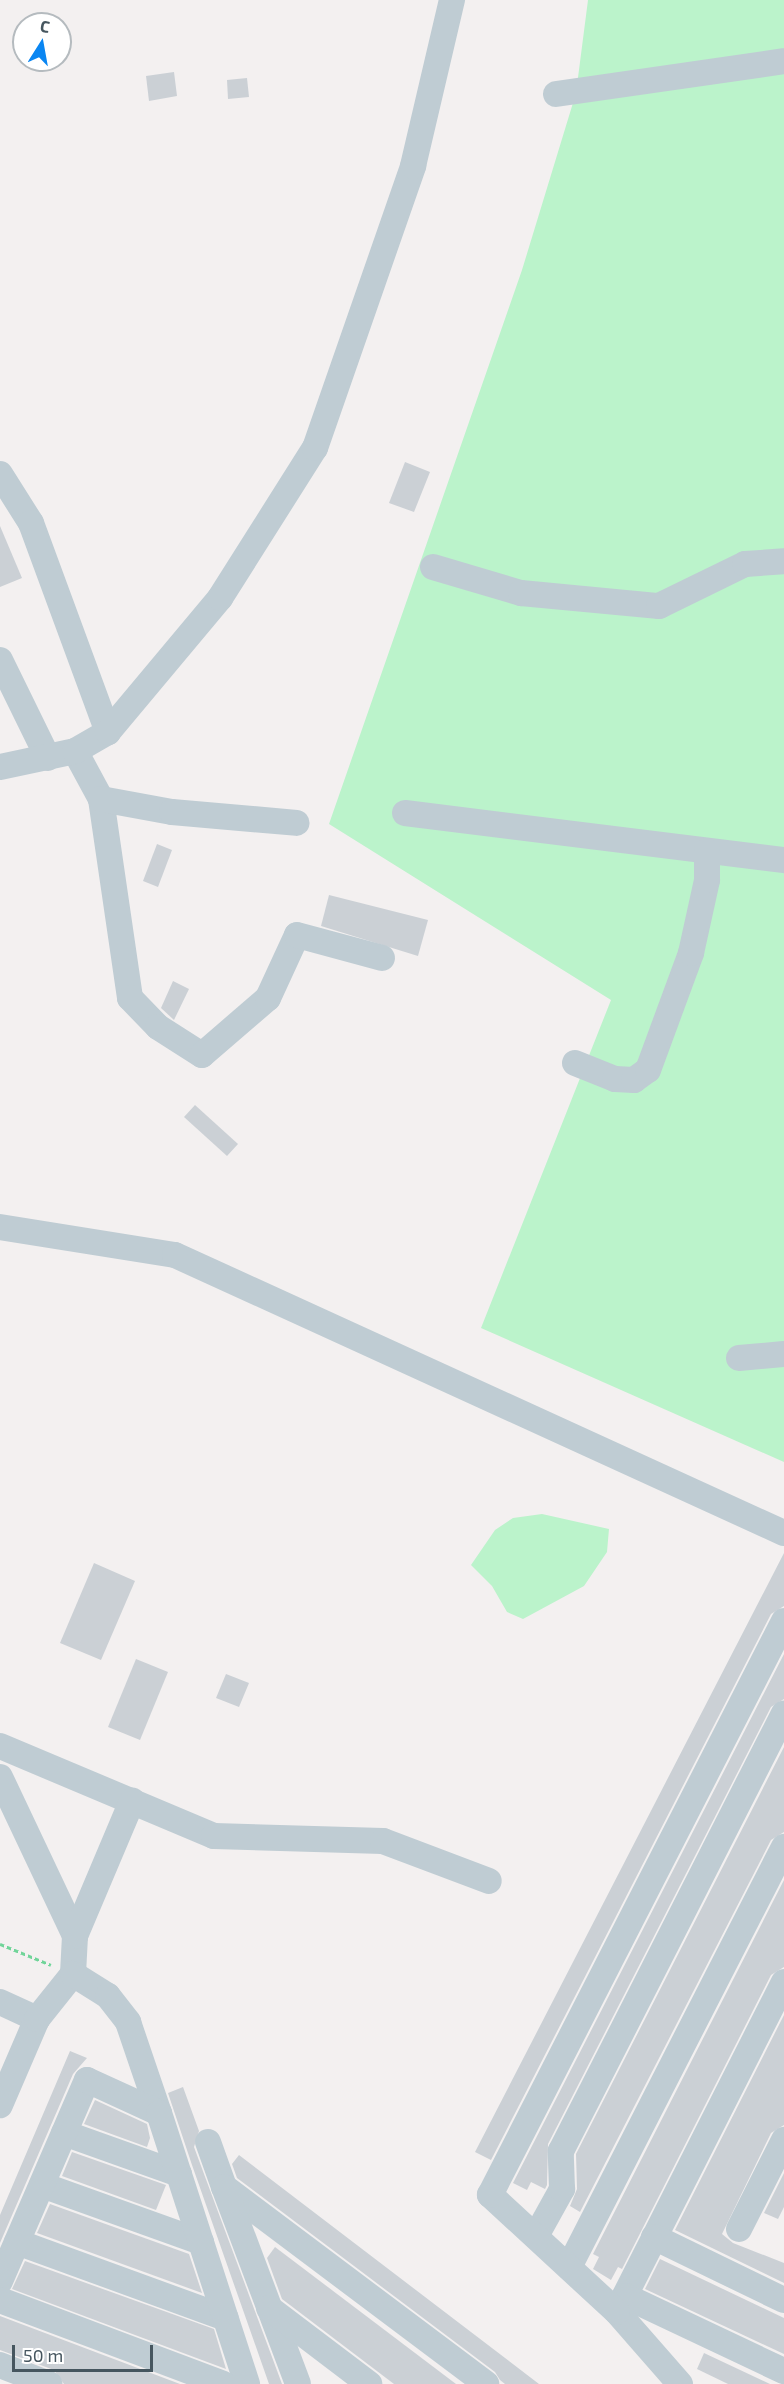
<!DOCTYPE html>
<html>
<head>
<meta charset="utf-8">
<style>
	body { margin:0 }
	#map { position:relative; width:784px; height:2384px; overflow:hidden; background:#f3f0f0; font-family:"Exo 2",sans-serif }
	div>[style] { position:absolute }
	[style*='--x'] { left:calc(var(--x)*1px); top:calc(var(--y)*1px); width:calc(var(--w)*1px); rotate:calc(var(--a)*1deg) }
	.green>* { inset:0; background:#bbf3cb }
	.building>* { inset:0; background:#cbd0d5 }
	.path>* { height:3px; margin-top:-1.5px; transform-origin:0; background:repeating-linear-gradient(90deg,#70d499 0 4.5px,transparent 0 7.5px) }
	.minor>* { height:26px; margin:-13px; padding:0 13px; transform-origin:13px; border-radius:13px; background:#bfccd3 }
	span { translate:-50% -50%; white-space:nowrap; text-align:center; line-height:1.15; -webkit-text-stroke:4.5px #fff; paint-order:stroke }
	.north { position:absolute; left:12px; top:12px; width:60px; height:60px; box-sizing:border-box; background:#fff; border:2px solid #b5bbbf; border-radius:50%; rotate:11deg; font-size:16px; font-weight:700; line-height:24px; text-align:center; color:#46565f }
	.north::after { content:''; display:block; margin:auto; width:21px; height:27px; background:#0a86f2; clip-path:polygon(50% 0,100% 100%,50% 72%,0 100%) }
	.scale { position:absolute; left:12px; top:2345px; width:141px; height:27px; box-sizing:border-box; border:3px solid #46565f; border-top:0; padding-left:8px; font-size:18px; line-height:21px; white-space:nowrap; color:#46565f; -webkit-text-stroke:4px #fff; paint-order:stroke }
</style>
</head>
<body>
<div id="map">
	<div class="green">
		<i style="clip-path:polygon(588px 0,784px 0,784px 1462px,481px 1328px,611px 1000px,329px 824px,522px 270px,576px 93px)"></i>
		<i style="clip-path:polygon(542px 1514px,609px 1529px,607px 1552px,584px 1586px,523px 1619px,507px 1612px,492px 1586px,471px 1565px,495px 1530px,513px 1518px)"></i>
	</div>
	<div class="building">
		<i style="clip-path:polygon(174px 72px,177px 96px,149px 101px,146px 76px)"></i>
		<i style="clip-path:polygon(247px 78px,249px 97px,228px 99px,227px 80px)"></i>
		<i style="clip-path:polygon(405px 462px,430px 472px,414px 512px,389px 503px)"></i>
		<i style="clip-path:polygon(0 526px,22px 578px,0 587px)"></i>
		<i style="clip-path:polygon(157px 844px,172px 850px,158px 887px,143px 881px)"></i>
		<i style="clip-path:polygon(329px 895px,428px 920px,418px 956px,321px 926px)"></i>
		<i style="clip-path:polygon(173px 981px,189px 989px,174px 1020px,161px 1008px)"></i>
		<i style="clip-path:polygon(195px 1105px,238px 1144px,227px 1156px,184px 1117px)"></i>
		<i style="clip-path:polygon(784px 1553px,784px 1606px,771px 1614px,491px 2160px,475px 2152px)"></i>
		<i style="clip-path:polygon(94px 1563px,135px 1581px,101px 1660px,60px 1643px)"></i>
		<i style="clip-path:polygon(784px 1654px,784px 1699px,771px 1707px,548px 2144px,547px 2185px,545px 2189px,531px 2182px,527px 2190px,513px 2183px)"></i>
		<i style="clip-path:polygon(136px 1659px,168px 1672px,140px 1740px,108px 1727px)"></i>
		<i style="clip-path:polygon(226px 1674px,249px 1683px,239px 1707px,216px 1698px)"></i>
		<i style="clip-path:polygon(784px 1747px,784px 1832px,771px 1840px,580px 2212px,570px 2206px,577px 2189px,576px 2154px)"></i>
		<i style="clip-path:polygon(784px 1880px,784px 1967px,771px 1975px,622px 2269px,618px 2267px,611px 2280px,593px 2269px,599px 2257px,593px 2254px)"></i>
		<i style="clip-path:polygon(784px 2015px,784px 2125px,771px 2133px,722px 2234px,733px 2243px,784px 2263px,784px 2283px,675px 2230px)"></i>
		<i style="clip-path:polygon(70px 2051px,87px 2058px,73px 2074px,0 2243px,0 2215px)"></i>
		<i style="clip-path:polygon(183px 2087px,199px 2131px,194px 2147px,282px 2384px,269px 2384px,192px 2165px,168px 2093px)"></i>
		<i style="clip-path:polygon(95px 2100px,147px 2124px,150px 2138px,147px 2147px,84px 2124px)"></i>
		<i style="clip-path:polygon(72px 2152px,166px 2185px,156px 2210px,62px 2176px)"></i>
		<i style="clip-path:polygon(239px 2155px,539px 2384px,505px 2384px,500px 2380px,495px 2372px,237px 2178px,232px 2164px)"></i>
		<i style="clip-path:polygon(784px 2173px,784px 2207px,778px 2219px,764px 2213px)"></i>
		<i style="clip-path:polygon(50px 2204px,189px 2254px,202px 2293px,37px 2233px)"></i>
		<i style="clip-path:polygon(275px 2247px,456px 2384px,394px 2384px,282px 2299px,267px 2258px)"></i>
		<i style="clip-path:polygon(660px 2259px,784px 2318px,784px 2354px,645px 2289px)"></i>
		<i style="clip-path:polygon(25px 2261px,214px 2329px,226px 2369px,12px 2289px)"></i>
		<i style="clip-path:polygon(0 2316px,180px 2384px,64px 2384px,54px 2370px,0 2350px)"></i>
		<i style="clip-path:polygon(704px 2353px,770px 2384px,728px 2384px,697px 2369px)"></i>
	</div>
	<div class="path">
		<i style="--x:0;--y:1944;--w:55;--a:22.4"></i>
	</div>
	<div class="minor">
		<i style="--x:556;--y:94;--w:230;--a:-8.2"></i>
		<i style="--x:0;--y:474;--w:58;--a:57.7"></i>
		<i style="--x:31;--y:523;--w:223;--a:69.8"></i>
		<i style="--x:433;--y:567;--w:92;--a:16.5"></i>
		<i style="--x:521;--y:593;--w:139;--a:5.4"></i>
		<i style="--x:659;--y:606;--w:96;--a:-26"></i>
		<i style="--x:745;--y:564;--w:39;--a:-4"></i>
		<i style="--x:0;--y:660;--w:109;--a:63.9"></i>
		<i style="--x:75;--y:751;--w:55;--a:61.6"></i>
		<i style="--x:101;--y:799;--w:201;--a:81.7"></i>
		<i style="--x:130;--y:998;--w:40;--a:46"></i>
		<i style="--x:158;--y:1027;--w:52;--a:32.5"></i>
		<i style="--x:202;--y:1055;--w:87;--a:-40.8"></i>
		<i style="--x:268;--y:998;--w:69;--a:-65.3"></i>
		<i style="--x:297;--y:935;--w:88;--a:15.1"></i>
		<i style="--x:0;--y:767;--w:77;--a:-12"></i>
		<i style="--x:75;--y:751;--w:38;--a:-30"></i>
		<i style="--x:108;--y:732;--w:175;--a:-50.1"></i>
		<i style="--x:220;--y:598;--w:178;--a:-57.7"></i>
		<i style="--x:315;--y:448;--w:299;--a:-70.8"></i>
		<i style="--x:413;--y:166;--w:171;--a:-76.8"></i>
		<i style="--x:101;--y:799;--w:72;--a:10.4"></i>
		<i style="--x:172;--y:812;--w:125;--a:5"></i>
		<i style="--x:405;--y:813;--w:382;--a:7.1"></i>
		<i style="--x:575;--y:1063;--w:43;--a:21.8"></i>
		<i style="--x:615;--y:1079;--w:19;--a:3"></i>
		<i style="--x:634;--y:1080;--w:17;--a:-36"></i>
		<i style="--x:648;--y:1070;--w:125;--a:-69.8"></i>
		<i style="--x:691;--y:953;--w:75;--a:-77.6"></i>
		<i style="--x:707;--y:880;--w:29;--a:-90"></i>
		<i style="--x:0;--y:1227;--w:177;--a:9.1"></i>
		<i style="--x:175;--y:1255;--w:669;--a:24.54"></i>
		<i style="--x:739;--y:1358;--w:45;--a:-5.1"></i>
		<i style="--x:0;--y:1746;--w:232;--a:22.8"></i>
		<i style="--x:214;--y:1836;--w:169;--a:1.7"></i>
		<i style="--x:383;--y:1841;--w:113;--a:20.7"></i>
		<i style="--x:0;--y:1777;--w:176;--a:64.7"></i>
		<i style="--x:73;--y:1974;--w:38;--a:-87"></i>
		<i style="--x:75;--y:1936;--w:147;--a:-67.1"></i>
		<i style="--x:784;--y:1982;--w:352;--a:116.9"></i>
		<i style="--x:625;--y:2296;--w:176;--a:25.3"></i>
		<i style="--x:0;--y:2002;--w:41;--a:24.7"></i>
		<i style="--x:37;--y:2019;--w:94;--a:113.3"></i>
		<i style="--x:37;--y:2019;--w:58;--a:-51.3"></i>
		<i style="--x:73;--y:1974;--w:41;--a:32.2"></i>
		<i style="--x:108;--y:1996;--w:33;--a:52"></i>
		<i style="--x:128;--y:2022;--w:96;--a:71.2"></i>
		<i style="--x:64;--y:2133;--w:122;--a:19.6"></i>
		<i style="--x:208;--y:2142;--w:48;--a:70.4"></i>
		<i style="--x:224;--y:2187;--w:328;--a:36.9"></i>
		<i style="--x:42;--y:2185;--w:169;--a:19.7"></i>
		<i style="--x:224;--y:2187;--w:210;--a:69.4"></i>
		<i style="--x:739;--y:2229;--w:100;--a:-63.2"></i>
		<i style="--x:536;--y:2236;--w:54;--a:-61"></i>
		<i style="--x:562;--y:2189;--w:38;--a:-92"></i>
		<i style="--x:561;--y:2151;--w:491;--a:-63"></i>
		<i style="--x:654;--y:2237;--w:144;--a:25.9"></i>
		<i style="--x:17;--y:2242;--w:222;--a:20"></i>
		<i style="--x:569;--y:2267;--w:472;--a:-62.9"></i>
		<i style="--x:0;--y:2281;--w:219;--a:-66.6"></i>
		<i style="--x:87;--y:2080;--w:79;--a:24.6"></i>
		<i style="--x:159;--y:2113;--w:285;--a:72"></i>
		<i style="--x:0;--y:2300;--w:238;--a:20.6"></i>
		<i style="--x:269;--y:2308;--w:126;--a:37.2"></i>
		<i style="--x:0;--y:2365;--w:53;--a:21.2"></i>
		<i style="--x:680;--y:2384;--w:96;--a:-131.2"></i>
		<i style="--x:617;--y:2312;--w:173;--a:-137.3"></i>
		<i style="--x:490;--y:2195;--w:645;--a:-62.88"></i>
	</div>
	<div class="north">С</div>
	<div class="scale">50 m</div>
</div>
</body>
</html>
